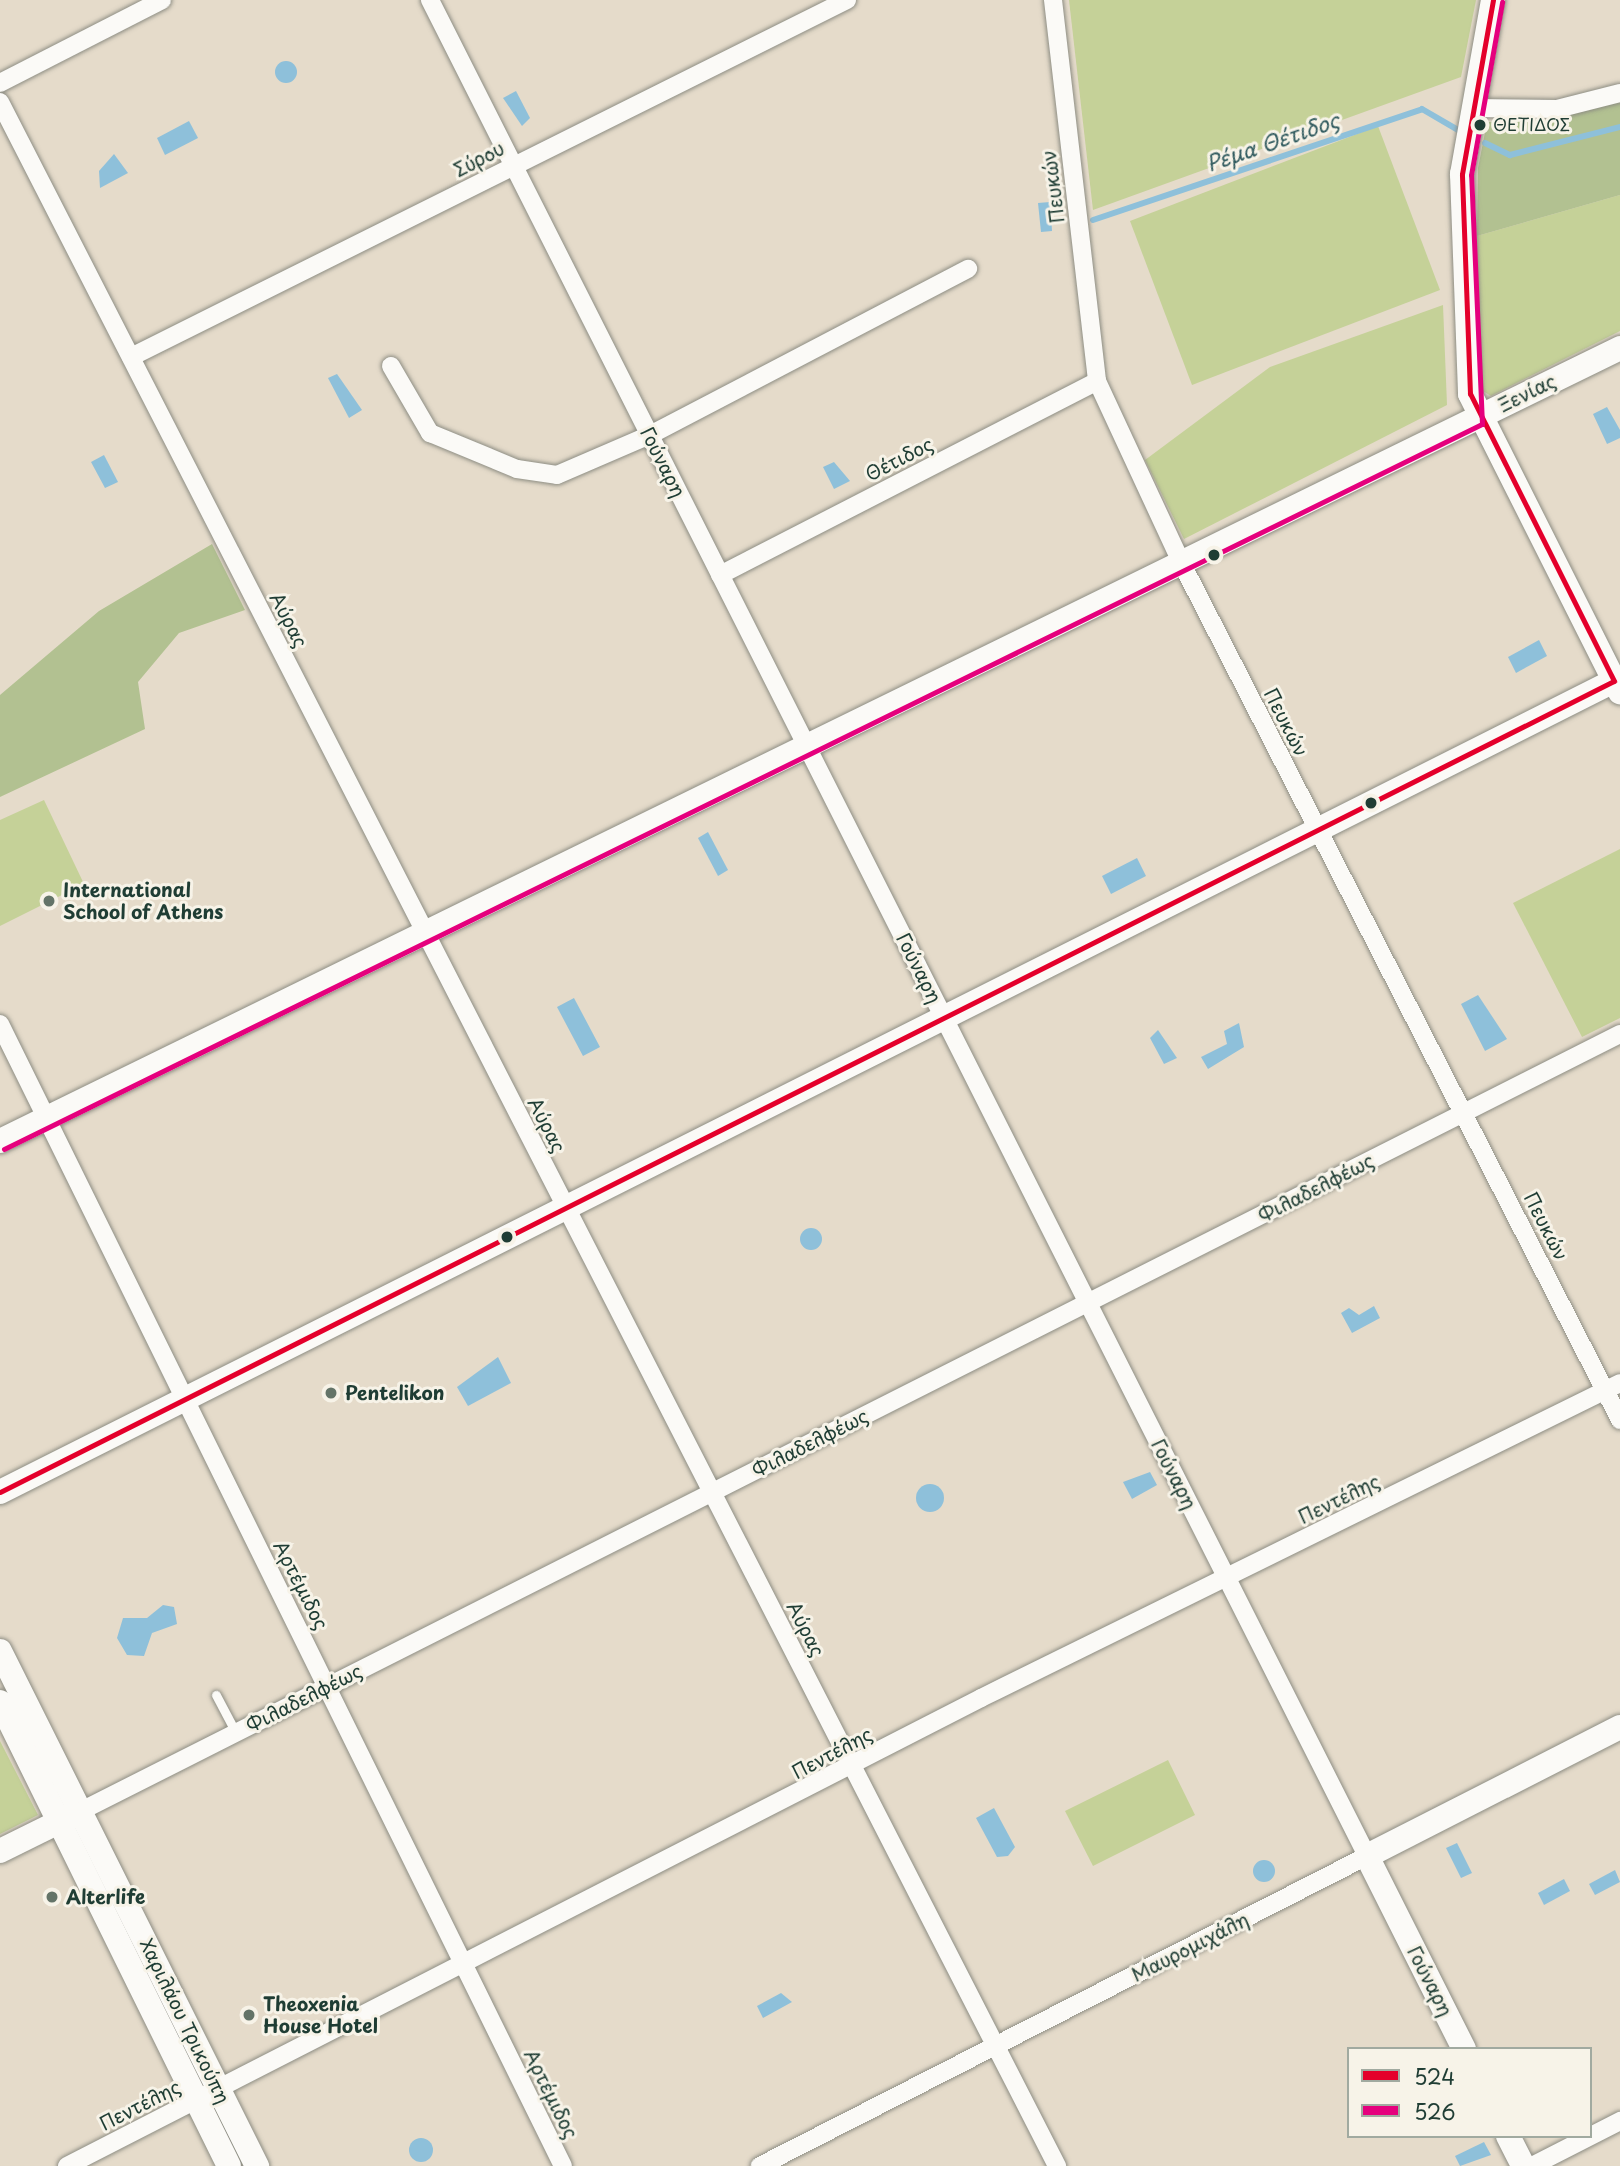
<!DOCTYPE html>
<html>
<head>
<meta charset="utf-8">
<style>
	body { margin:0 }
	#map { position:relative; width:1620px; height:2166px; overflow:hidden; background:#e5dbca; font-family:"Playpen Sans",sans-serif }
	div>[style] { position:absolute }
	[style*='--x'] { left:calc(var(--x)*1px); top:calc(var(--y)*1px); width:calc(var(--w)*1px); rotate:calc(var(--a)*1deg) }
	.green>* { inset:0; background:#c5d198 }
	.forest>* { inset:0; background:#b2c191 }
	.water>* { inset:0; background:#8ec0da }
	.round { border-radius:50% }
	.stream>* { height:6px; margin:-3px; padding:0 3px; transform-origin:3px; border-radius:3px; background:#8ec0da }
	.roads { filter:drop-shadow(0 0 2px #8d8d83) drop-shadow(0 0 2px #8d8d83) }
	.lane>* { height:9px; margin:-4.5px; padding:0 4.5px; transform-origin:4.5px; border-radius:4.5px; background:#fbfaf7 }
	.street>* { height:18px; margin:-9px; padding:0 9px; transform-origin:9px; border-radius:9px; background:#fbfaf7 }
	.secondary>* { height:24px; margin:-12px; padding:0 12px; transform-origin:12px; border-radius:12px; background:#fbfaf7 }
	.bus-1>* { height:5px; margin:-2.5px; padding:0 2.5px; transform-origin:2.5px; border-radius:2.5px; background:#e4002b }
	.bus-2>* { height:5px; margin:-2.5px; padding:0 2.5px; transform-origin:2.5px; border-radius:2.5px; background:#e5007d }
	.dots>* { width:19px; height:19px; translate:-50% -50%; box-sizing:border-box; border:4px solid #f7f3e8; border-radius:50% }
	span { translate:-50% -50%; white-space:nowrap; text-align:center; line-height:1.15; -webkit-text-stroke:6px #f7f3e8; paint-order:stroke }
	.bus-label { font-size:17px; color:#1f3d34 }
	.left { translate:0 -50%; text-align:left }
	.street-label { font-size:19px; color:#1f3d34 }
	.poi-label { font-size:19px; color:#1f3d34; font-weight:700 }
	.water-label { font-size:21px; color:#315b5f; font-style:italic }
	.legend { position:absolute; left:1347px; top:2047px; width:245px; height:91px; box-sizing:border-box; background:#f7f3e8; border:2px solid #a1aaa0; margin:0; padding:9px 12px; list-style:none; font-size:21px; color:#1f3d34 }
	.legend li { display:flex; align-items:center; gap:14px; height:35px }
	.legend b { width:35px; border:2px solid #a1aaa0 }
</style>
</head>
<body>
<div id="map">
	<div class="green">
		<i style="clip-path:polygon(1069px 0,1476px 0,1461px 77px,1093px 210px)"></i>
		<i style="clip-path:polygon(1378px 126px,1440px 290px,1192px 385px,1130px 221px)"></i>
		<i style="clip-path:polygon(1620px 195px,1620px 331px,1491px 396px,1483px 391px,1477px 236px)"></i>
		<i style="clip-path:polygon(1443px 305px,1447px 405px,1184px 539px,1145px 460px,1270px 367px)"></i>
		<i style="clip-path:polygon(44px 800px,84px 884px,0 926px,0 820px)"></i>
		<i style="clip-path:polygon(1620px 849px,1620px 1018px,1582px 1037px,1513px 903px)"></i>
		<i style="clip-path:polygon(0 1741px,38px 1815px,0 1834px)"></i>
		<i style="clip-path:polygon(1168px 1760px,1195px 1815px,1093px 1866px,1065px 1811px)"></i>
	</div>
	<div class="forest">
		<i style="clip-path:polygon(1620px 99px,1620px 195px,1477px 236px,1478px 168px,1487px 122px,1552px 120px)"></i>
		<i style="clip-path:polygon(212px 544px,245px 610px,179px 633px,138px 682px,145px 729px,0 797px,0 695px,99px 611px)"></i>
	</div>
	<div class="water">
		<i class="round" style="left:275px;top:61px;width:22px;height:22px"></i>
		<i style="clip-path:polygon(516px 91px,530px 118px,522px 126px,503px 98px)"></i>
		<i style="clip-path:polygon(189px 121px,198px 138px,165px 155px,157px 138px)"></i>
		<i style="clip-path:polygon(114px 154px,128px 173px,100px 188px,99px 171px)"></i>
		<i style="clip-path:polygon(1050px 202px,1052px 231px,1041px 232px,1038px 203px)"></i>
		<i style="clip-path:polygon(337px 374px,362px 410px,349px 418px,328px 378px)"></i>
		<i style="clip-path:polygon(1607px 407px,1620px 430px,1620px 438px,1607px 444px,1593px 414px)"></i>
		<i style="clip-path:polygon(104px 455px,118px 482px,105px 488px,91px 462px)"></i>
		<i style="clip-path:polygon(834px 462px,850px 481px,834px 489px,823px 467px)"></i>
		<i style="clip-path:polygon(1539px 640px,1547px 656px,1516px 673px,1508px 657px)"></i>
		<i style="clip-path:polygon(708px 832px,728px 870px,718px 876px,698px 838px)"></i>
		<i style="clip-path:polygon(1137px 858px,1146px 876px,1111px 894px,1102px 876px)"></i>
		<i style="clip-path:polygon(1478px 995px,1507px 1039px,1485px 1051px,1461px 1004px)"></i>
		<i style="clip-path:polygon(574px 998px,600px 1047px,583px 1056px,557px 1007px)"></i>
		<i style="clip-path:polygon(1239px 1023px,1244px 1047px,1208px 1069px,1201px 1057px,1227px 1044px,1224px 1031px)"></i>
		<i style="clip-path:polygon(1158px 1030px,1177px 1058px,1164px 1064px,1150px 1038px)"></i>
		<i class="round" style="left:800px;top:1228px;width:22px;height:22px"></i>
		<i style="clip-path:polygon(1374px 1306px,1380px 1318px,1352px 1333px,1341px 1313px,1349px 1308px,1359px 1315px)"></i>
		<i style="clip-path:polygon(498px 1357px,511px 1383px,468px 1406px,457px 1387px)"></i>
		<i style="clip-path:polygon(1150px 1472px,1157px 1485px,1132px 1499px,1123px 1482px)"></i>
		<i class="round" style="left:916px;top:1484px;width:28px;height:28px"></i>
		<i style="clip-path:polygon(163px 1605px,174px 1607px,177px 1624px,152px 1633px,144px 1656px,127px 1655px,117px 1638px,123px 1618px,147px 1618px)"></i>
		<i style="clip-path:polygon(994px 1808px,1015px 1847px,1008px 1856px,997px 1857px,976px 1818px)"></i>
		<i style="clip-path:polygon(1457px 1843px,1472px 1873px,1461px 1878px,1446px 1848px)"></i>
		<i class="round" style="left:1253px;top:1860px;width:22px;height:22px"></i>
		<i style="clip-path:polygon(1615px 1870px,1620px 1882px,1595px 1895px,1589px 1884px)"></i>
		<i style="clip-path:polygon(1564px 1879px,1570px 1891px,1544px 1905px,1538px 1893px)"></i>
		<i style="clip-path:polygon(781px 1993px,792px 2002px,763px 2018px,757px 2006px)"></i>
		<i class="round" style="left:409px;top:2138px;width:24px;height:24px"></i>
		<i style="clip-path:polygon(1484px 2142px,1491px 2155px,1460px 2166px,1455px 2156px)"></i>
	</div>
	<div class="stream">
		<i style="--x:1485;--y:143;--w:28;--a:26"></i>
		<i style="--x:1510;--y:155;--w:114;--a:-14.3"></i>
		<i style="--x:1093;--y:220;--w:347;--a:-18.6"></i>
		<i style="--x:1422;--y:109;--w:42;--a:30.3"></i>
	</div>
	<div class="roads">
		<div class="lane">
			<i style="--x:216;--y:1695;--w:43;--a:62.2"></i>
		</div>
		<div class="street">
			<i style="--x:430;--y:0;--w:2079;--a:63.21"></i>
			<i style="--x:1367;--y:1856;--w:682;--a:152.95"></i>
			<i style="--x:1053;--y:0;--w:384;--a:83.4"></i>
			<i style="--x:1097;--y:381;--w:200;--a:65.1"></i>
			<i style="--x:1181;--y:562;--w:964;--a:62.9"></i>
			<i style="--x:0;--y:83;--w:182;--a:-27.1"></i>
			<i style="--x:0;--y:102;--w:2319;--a:62.88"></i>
			<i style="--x:1474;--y:108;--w:83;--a:0.7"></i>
			<i style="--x:1557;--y:109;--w:65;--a:-14.3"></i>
			<i style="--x:131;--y:357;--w:800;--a:-26.5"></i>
			<i style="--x:391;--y:366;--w:78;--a:59.8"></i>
			<i style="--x:430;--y:433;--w:94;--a:22.5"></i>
			<i style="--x:517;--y:469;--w:40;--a:8.5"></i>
			<i style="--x:557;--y:475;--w:101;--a:-23.3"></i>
			<i style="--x:650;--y:435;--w:359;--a:-27.6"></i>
			<i style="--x:720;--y:575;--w:424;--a:-27.2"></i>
			<i style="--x:0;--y:1024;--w:1273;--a:63.76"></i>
			<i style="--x:81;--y:1811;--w:1724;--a:-26.79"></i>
			<i style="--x:67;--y:2166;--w:1027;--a:-27.11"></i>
			<i style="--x:981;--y:1698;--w:712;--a:-26.24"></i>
			<i style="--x:1532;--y:2166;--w:99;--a:-27.1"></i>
		</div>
		<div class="secondary">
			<i style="--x:1493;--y:0;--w:177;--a:100.1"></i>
			<i style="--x:1462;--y:174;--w:220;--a:87.9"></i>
			<i style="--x:1470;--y:394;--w:334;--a:63.3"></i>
			<i style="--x:0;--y:1141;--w:1804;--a:-26.08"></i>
			<i style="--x:0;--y:1492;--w:1806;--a:-26.68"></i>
			<i style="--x:0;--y:1651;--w:576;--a:63.48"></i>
			<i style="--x:0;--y:1702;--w:517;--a:63.73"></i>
			<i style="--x:0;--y:1851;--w:84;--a:-26.3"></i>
			<i style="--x:1464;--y:2049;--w:216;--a:-116.7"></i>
			<i style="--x:1367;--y:1856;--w:284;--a:-27"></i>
			<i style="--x:1508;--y:2136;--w:34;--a:63"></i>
		</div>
	</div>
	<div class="bus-1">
		<i style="--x:0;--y:1492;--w:1806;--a:-26.68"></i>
		<i style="--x:1614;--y:681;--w:321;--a:-116.6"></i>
		<i style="--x:1470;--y:394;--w:220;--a:-92.1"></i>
		<i style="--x:1462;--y:174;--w:177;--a:-79.9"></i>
	</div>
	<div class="bus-2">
		<i style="--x:4;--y:1149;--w:1646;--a:-26.13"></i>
		<i style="--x:1482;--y:424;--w:249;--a:-92.5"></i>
		<i style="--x:1471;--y:175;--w:176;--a:-79.8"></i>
	</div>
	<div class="dots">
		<i style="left:1480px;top:125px;background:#1f3d34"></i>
		<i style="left:1214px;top:555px;background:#1f3d34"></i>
		<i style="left:1371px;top:803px;background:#1f3d34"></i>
		<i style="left:49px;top:901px;background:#647468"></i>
		<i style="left:507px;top:1237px;background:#1f3d34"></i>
		<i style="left:331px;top:1393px;background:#647468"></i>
		<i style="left:52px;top:1897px;background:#647468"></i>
		<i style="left:249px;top:2015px;background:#647468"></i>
	</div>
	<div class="bus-label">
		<span class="left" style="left:1493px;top:125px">ΘΕΤΙΔΟΣ</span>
	</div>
	<div class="street-label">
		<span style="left:479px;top:159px;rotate:-27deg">Σύρου</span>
		<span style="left:1053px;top:187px;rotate:-97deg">Πευκών</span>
		<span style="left:1527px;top:393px;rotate:-26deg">Ξενίας</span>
		<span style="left:899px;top:459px;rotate:-27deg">Θέτιδος</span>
		<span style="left:663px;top:462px;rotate:63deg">Γούναρη</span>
		<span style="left:289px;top:620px;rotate:63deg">Αύρας</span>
		<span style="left:1286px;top:722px;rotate:63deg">Πευκών</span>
		<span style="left:919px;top:968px;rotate:63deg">Γούναρη</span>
		<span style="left:547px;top:1125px;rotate:63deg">Αύρας</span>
		<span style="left:1316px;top:1188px;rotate:-27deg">Φιλαδελφέως</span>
		<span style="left:1546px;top:1226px;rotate:63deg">Πευκών</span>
		<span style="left:810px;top:1443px;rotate:-27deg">Φιλαδελφέως</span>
		<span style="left:1174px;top:1474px;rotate:63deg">Γούναρη</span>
		<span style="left:1339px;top:1499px;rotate:-26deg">Πεντέλης</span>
		<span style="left:301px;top:1585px;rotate:63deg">Αρτέμιδος</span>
		<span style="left:806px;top:1629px;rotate:63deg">Αύρας</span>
		<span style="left:304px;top:1698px;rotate:-27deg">Φιλαδελφέως</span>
		<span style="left:832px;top:1753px;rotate:-28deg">Πεντέλης</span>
		<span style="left:1190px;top:1947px;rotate:-27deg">Μαυρομιχάλη</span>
		<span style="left:1430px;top:1981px;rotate:63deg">Γούναρη</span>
		<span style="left:185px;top:2021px;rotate:64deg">Χαριλάου Τρικούπη</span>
		<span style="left:551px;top:2094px;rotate:64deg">Αρτέμιδος</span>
		<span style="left:140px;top:2105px;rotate:-27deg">Πεντέλης</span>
	</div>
	<div class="poi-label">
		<span class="left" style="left:63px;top:901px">International<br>School of Athens</span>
		<span class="left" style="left:345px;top:1393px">Pentelikon</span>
		<span class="left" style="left:66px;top:1897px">Alterlife</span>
		<span class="left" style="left:263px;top:2015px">Theoxenia<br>House Hotel</span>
	</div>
	<div class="water-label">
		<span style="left:1272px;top:141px;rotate:-19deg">Ρέμα Θέτιδος</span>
	</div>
	<ul class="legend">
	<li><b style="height:9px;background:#e4002b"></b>524</li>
	<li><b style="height:9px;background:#e5007d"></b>526</li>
	</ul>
</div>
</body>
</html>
